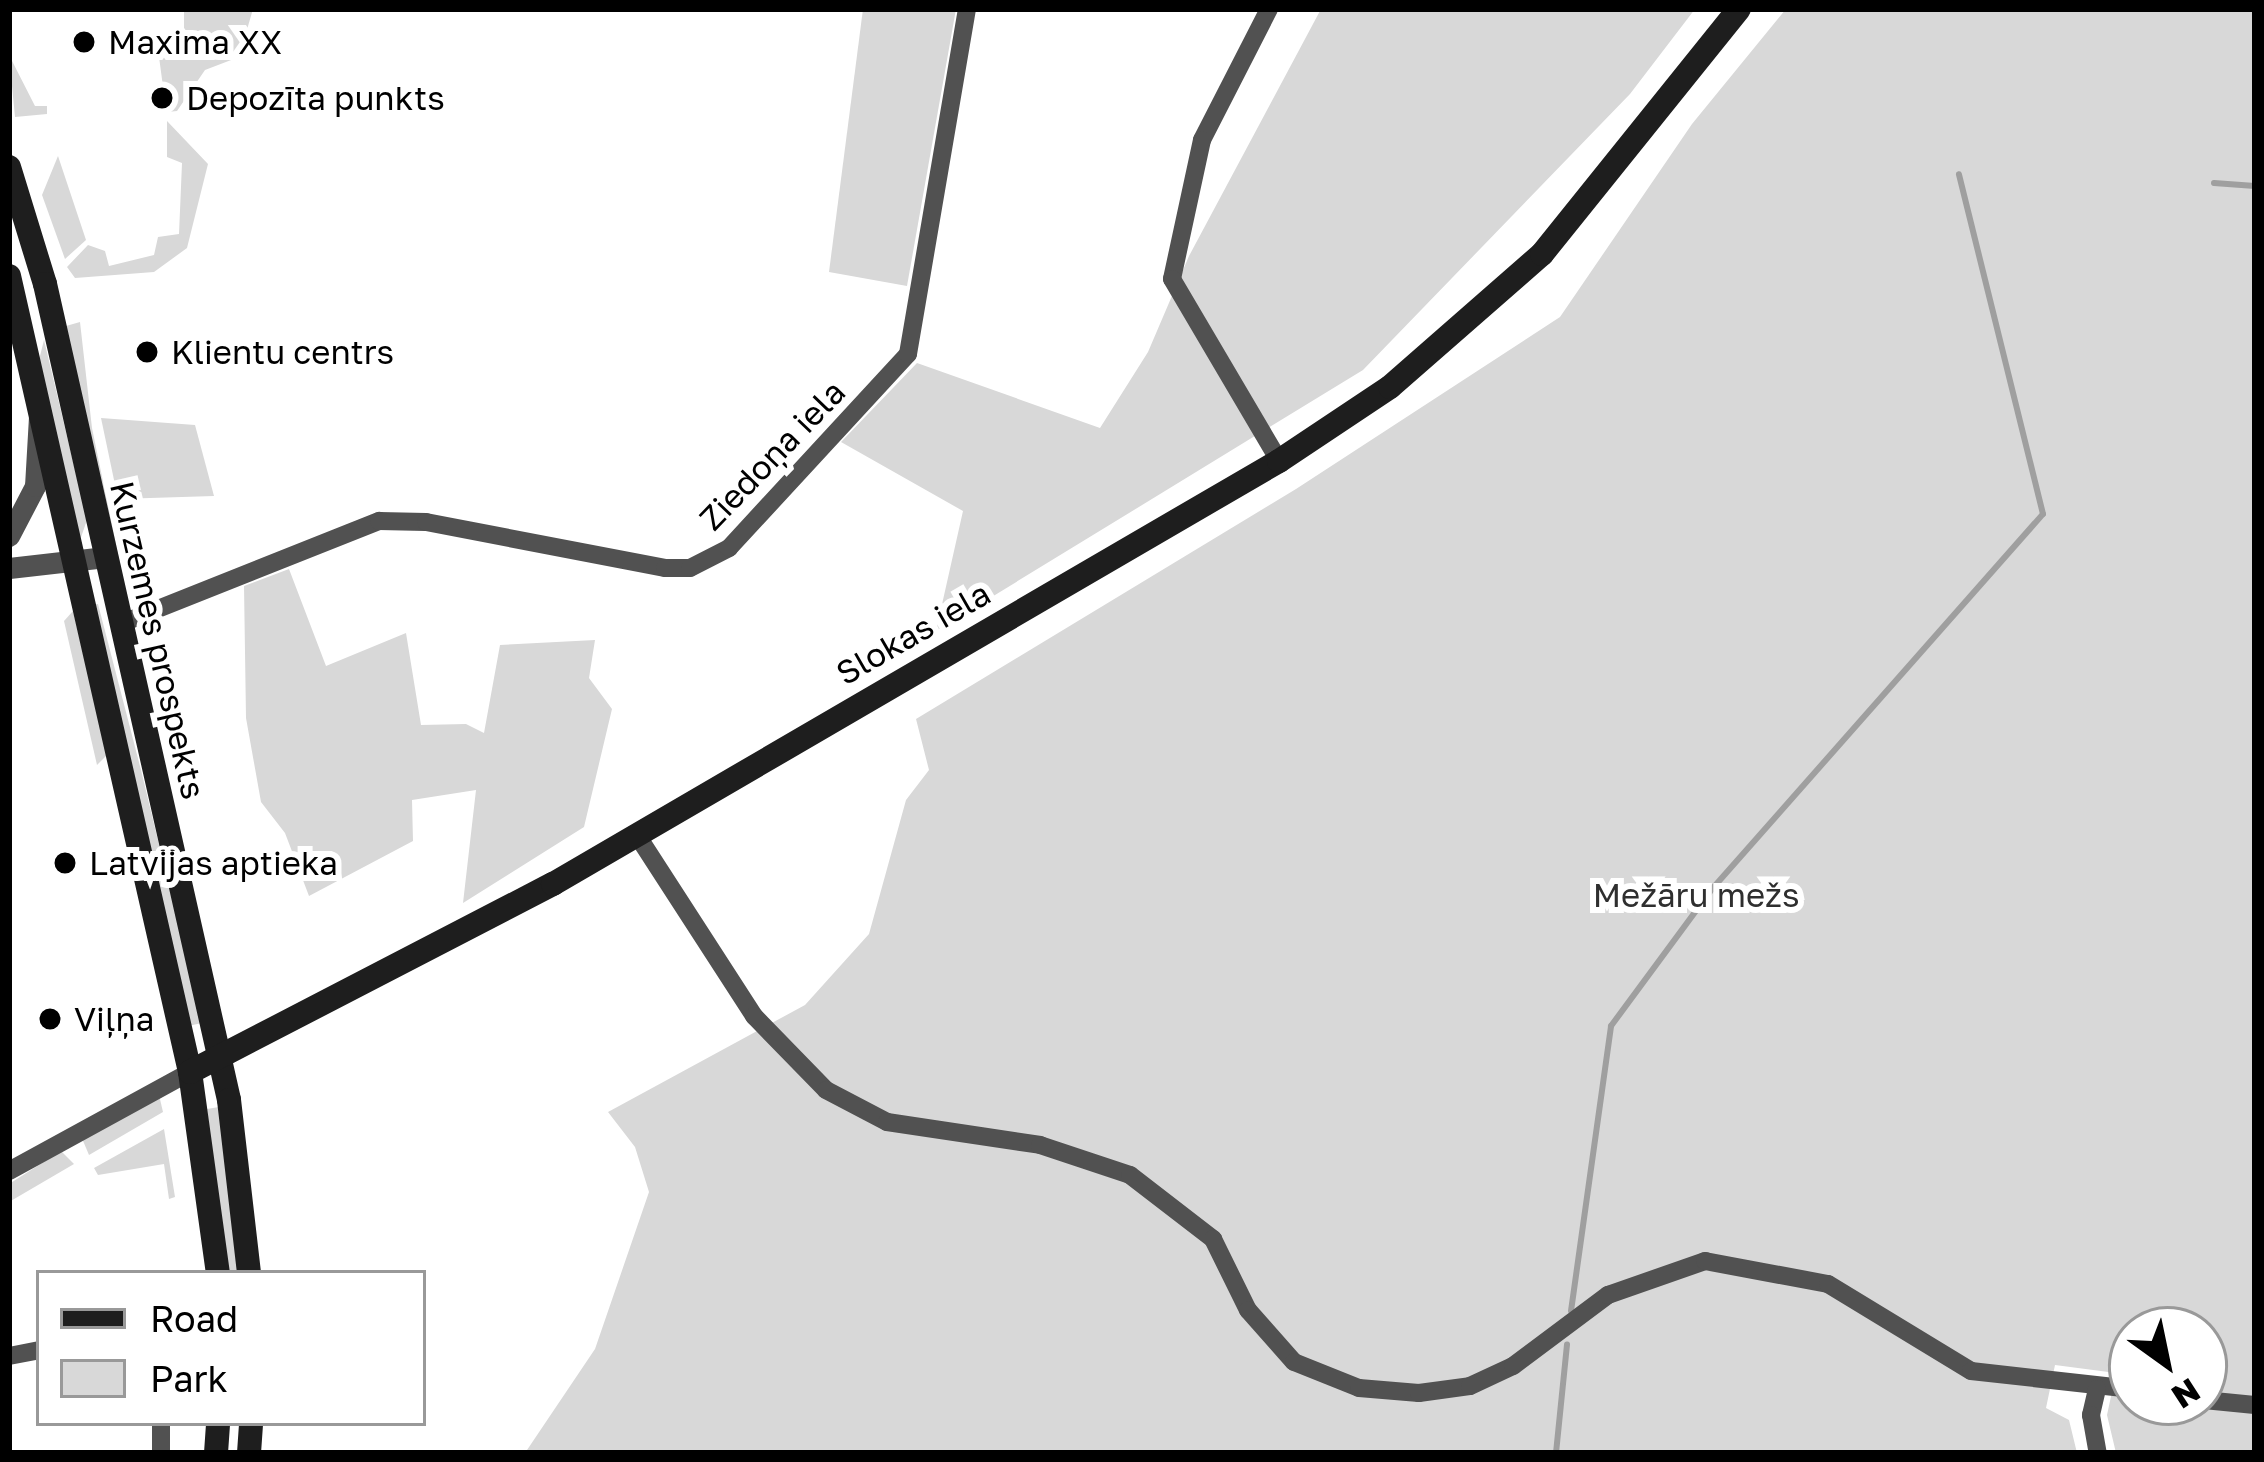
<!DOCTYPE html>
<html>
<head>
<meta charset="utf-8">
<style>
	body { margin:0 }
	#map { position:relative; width:2264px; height:1462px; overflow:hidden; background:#fff; font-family:"Golos Text",sans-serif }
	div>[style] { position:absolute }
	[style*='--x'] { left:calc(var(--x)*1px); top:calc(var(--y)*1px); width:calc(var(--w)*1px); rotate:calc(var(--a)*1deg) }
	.green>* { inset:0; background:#d8d8d8 }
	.stream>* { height:6px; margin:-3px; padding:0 3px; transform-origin:3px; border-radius:3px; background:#9f9f9f }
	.minor>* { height:18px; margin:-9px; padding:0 9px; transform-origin:9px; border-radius:9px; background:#515151 }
	.tertiary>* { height:21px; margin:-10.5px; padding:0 10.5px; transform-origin:10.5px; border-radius:10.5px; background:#515151 }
	.secondary>* { height:24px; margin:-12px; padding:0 12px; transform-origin:12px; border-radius:12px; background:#1e1e1e }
	.dots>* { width:33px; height:33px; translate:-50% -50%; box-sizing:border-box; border:6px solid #fff; border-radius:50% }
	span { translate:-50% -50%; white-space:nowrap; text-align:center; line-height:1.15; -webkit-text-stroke:12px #fff; paint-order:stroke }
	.poi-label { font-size:33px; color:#000 }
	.left { translate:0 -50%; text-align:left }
	.street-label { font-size:33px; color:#000 }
	.park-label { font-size:33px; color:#2f2f2f }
	.frame { position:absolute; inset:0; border:12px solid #000; pointer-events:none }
	.legend { position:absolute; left:36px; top:1270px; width:390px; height:156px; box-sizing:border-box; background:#fff; border:3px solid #999; margin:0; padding:15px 21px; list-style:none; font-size:36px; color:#000 }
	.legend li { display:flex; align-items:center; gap:24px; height:60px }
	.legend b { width:60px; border:3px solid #999 }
	.north { position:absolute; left:2108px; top:1306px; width:120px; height:120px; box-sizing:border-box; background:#fff; border:3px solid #999; border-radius:50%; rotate:147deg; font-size:33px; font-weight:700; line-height:48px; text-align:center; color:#000 }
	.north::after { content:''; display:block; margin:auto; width:42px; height:54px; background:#000; clip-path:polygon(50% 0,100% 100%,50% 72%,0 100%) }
</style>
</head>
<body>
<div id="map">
	<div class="green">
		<i style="clip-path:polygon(184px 9px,253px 9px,239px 57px,205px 70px,177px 111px,157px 113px,166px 109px,157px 42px,184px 28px)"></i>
		<i style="clip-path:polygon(863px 9px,956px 9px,907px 286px,829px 272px)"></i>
		<i style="clip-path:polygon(1321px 9px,1695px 9px,1630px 94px,1363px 370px,936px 631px,963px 511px,841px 442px,917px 363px,1100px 428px,1148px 352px,1189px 256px)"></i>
		<i style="clip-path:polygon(evenodd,1786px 9px,2255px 9px,2255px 1453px,2116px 1453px,2107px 1415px,2116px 1373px,2055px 1365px,2046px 1408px,2069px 1420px,2077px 1453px,525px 1453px,595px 1349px,649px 1192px,635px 1147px,608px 1112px,805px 1005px,869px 934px,906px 800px,929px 770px,916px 719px,1296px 489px,1560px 317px,1692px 124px,1786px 9px,2132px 1330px,2204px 1330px,2204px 1402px,2132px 1402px,2132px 1330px)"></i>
		<i style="clip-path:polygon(9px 55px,35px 106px,47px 106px,47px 114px,15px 117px)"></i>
		<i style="clip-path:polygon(167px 121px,208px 164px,187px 248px,154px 272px,75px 278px,67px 267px,88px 245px,105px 251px,109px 266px,154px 255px,158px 237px,179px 234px,182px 163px,167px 157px)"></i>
		<i style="clip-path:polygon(58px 156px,86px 240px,65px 259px,42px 195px)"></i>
		<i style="clip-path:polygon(80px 322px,92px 428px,125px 588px,66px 326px)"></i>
		<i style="clip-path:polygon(44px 340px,87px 520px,79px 543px,38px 364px)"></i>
		<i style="clip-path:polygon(101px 418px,195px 425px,214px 496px,118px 499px)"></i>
		<i style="clip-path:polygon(289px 569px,326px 666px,406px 633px,421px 725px,466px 724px,484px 733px,500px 645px,595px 640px,589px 678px,612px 709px,584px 827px,463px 903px,476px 790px,412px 800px,413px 841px,309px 896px,285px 833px,261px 802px,246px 718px,244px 586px)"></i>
		<i style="clip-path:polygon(98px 604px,141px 770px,202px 1023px,188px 1026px,91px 605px)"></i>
		<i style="clip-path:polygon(73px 611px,107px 755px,97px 765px,64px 621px)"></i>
		<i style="clip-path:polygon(159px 1095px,163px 1112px,89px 1155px,81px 1136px)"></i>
		<i style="clip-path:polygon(219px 1107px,239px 1273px,226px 1273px,207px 1109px)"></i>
		<i style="clip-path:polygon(164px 1129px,175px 1197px,169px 1199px,164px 1164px,98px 1175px,94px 1168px)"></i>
		<i style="clip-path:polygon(61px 1151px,74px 1164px,9px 1202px,9px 1184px)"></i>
	</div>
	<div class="stream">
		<i style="--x:2214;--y:183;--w:41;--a:4.2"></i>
		<i style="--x:1571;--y:1311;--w:288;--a:-82"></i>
		<i style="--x:1611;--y:1026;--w:170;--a:-53.6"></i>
		<i style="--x:1712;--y:889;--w:500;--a:-48.57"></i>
		<i style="--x:2043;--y:514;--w:350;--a:-103.9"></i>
		<i style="--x:1556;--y:1453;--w:109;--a:-84.2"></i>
	</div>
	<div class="minor">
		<i style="--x:1269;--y:9;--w:147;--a:117.1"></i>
		<i style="--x:1202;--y:140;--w:142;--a:102.2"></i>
		<i style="--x:1172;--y:279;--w:211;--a:59.5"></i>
		<i style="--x:120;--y:624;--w:279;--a:-21.7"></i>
		<i style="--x:379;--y:521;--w:47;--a:1.2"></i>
		<i style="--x:426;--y:522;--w:243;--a:10.9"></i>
		<i style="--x:665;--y:568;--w:25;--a:0"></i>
		<i style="--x:690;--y:568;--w:44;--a:-27.1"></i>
		<i style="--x:729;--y:548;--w:264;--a:-47.3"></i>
		<i style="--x:908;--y:354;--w:350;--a:-80.3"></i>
		<i style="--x:637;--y:835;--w:216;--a:57.1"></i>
		<i style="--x:754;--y:1016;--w:103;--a:45.8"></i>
		<i style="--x:826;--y:1090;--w:69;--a:27.7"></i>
		<i style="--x:887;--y:1122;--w:155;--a:8.5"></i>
		<i style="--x:1040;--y:1145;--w:95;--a:18.4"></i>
		<i style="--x:1130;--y:1175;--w:105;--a:37.6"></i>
		<i style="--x:1213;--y:1239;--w:79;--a:63.8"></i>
		<i style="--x:1248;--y:1310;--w:69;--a:48.5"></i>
		<i style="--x:1294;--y:1362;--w:70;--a:21.8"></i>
		<i style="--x:1359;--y:1388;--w:60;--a:4.8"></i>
		<i style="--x:1419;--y:1393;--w:51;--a:-7.8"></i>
		<i style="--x:1470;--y:1386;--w:47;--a:-24.9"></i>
		<i style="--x:1513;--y:1366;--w:119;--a:-36.8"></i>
		<i style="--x:1608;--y:1295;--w:103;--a:-19.3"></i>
		<i style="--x:1705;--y:1261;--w:125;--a:10.6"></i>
		<i style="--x:1828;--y:1284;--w:167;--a:31.3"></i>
		<i style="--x:1971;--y:1371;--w:162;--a:6.4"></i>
		<i style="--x:9;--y:1171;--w:206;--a:-28.7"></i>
		<i style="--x:9;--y:1356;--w:31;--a:-11"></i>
		<i style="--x:2097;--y:1389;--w:27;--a:103"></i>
		<i style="--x:2091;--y:1415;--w:39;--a:80"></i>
		<i style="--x:2204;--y:1400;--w:51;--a:5.6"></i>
		<i style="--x:161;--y:1453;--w:30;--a:-90"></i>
	</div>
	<div class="tertiary">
		<i style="--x:9;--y:536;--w:56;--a:-62.5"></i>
		<i style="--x:35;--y:486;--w:70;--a:-86.7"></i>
		<i style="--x:9;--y:568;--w:97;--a:-6.5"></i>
	</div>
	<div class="secondary">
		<i style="--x:9;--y:167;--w:122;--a:72.9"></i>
		<i style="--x:45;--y:284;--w:836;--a:77.29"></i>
		<i style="--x:229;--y:1100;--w:174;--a:83.4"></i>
		<i style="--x:9;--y:276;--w:816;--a:77.19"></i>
		<i style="--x:190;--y:1072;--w:203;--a:82.1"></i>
		<i style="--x:190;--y:1072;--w:409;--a:-27.4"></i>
		<i style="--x:553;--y:884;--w:840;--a:-30.23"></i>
		<i style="--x:1279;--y:461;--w:133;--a:-33.7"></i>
		<i style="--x:1390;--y:387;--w:202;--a:-41.2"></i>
		<i style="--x:1542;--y:254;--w:314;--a:-51.2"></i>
		<i style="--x:216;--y:1453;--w:30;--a:-86"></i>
		<i style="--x:249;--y:1453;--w:30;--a:-86"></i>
	</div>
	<div class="dots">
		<i style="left:84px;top:42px;background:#000"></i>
		<i style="left:162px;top:98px;background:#000"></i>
		<i style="left:147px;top:352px;background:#000"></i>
		<i style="left:65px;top:863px;background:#000"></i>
		<i style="left:50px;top:1019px;background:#000"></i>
	</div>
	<div class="poi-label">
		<span class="left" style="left:108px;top:42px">Maxima XX</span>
		<span class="left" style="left:186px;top:98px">Depozīta punkts</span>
		<span class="left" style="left:171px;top:352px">Klientu centrs</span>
		<span class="left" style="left:89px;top:863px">Latvijas aptieka</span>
		<span class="left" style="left:74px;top:1019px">Viļņa</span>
	</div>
	<div class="street-label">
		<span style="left:772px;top:455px;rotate:-46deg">Ziedoņa iela</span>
		<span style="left:913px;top:633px;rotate:-30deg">Slokas iela</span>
		<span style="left:158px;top:640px;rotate:77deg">Kurzemes prospekts</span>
	</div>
	<div class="park-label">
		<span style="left:1696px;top:895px">Mežāru mežs</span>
	</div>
	<div class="frame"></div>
	<ul class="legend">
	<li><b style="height:15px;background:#1e1e1e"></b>Road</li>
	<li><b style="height:33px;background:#d8d8d8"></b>Park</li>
	</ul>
	<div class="north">N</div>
</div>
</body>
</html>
